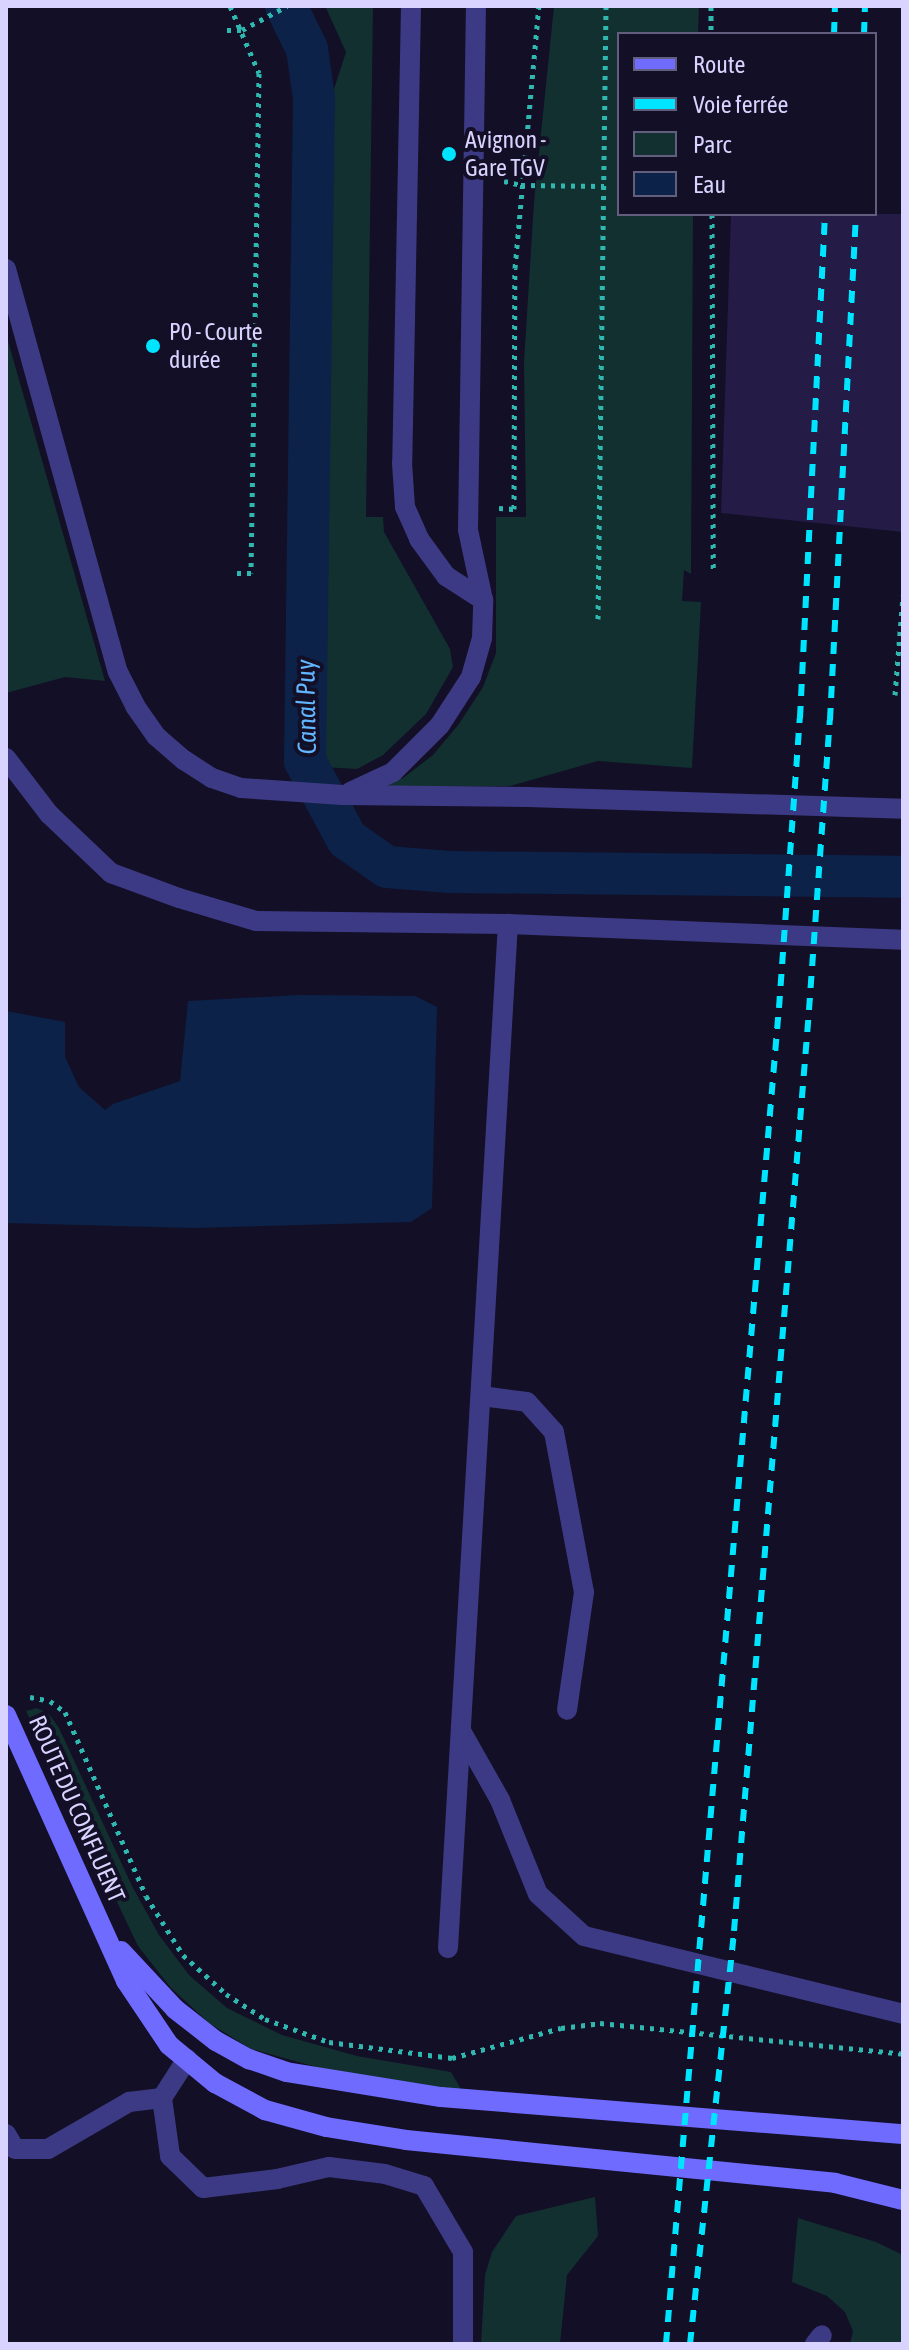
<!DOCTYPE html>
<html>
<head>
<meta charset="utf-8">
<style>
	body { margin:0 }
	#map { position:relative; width:909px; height:2350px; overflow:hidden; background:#130f26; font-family:"Asap Condensed",sans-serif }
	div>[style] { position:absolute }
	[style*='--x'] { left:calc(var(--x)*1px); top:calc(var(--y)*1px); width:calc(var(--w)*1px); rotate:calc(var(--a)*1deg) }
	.green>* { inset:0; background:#12302f }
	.water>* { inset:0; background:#0c2248 }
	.canal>* { height:42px; margin:-21px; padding:0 21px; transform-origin:21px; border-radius:21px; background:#0c2248 }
	.building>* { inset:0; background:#241b47 }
	.path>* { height:5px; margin-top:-2.5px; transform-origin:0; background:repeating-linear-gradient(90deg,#2fb8b0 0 4px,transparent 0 10px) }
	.lane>* { height:20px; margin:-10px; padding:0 10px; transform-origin:10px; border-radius:10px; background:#3d3a85 }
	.street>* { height:20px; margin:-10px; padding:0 10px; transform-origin:10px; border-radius:10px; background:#3d3a85 }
	.secondary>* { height:20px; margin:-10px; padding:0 10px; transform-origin:10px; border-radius:10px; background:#6f6bff }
	.rail>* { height:6px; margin-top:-3px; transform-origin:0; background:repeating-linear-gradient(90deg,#00e5ff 0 12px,transparent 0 22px) }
	.dots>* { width:22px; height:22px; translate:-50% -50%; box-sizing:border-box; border:4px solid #130f26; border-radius:50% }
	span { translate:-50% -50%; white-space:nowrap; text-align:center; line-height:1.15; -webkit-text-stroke:8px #130f26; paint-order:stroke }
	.poi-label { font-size:24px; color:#d9d4ff }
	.left { translate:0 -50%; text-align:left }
	.street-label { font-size:24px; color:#d9d4ff }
	.water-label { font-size:26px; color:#62b6ff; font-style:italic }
	.frame { position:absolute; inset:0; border:8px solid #d9d4ff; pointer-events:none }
	.legend { position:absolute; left:617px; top:32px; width:260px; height:184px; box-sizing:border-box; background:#130f26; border:2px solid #625e7d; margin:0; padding:10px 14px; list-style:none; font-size:24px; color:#d9d4ff }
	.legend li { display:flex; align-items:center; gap:16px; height:40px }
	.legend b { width:40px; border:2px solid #625e7d }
</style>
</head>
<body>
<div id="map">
	<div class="green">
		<i style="clip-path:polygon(331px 6px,373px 6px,366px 517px,383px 517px,384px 532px,450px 649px,453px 667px,426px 714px,383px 755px,357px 769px,323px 767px,334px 89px,346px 52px,326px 8px)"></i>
		<i style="clip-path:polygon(554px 6px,699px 6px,698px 34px,619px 34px,619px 214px,693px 214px,691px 574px,684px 570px,682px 601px,701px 602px,692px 768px,598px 761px,510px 786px,381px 787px,403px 778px,433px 755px,459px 724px,483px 687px,496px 653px,496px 517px,526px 517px,524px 362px,534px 202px)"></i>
		<i style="clip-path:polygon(6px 334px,105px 681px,65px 677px,6px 693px)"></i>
		<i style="clip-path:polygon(37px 1708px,49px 1714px,59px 1728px,132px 1886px,159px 1935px,189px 1975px,227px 2008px,282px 2035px,357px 2056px,451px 2072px,462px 2091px,324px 2069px,251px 2049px,209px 2023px,171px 1988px,138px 1946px,26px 1711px)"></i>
		<i style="clip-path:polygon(595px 2197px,598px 2236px,567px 2275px,560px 2344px,481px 2344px,485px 2275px,492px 2252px,516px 2216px)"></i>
		<i style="clip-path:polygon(798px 2218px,876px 2242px,903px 2255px,903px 2344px,850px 2344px,853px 2331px,845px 2312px,827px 2296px,792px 2282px)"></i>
	</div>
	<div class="water">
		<i style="clip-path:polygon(300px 995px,415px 996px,437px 1007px,432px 1208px,411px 1222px,193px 1228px,6px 1223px,6px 1011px,65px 1022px,65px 1057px,79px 1087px,105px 1110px,113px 1104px,180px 1081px,188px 1001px)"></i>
	</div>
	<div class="canal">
		<i style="--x:286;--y:6;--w:48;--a:64"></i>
		<i style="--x:307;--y:49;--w:49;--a:81.9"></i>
		<i style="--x:314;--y:98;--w:663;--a:90.78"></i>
		<i style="--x:305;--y:761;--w:89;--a:61.7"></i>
		<i style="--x:347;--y:839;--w:49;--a:35"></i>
		<i style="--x:387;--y:867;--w:63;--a:4.5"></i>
		<i style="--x:450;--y:872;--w:453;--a:0.6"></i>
	</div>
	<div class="building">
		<i style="clip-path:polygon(731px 214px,903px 214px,903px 532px,721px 513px)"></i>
	</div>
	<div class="path">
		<i style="--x:230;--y:6;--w:73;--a:66.6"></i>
		<i style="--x:259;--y:73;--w:500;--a:90.92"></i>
		<i style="--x:251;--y:573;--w:14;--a:180"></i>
		<i style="--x:711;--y:6;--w:28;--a:90"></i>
		<i style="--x:227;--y:30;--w:15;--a:0"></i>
		<i style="--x:242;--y:30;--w:51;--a:-28.1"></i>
		<i style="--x:504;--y:181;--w:17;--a:13"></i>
		<i style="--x:521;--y:185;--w:83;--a:0.7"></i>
		<i style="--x:712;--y:214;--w:356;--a:89.8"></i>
		<i style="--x:499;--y:508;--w:15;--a:4"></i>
		<i style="--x:514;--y:509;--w:241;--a:-89.8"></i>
		<i style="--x:515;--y:268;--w:263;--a:-84.8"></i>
		<i style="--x:598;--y:619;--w:613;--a:-89.25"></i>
		<i style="--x:895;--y:695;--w:100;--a:-85.4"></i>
		<i style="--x:30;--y:1697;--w:20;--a:11"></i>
		<i style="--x:50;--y:1701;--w:19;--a:36"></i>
		<i style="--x:65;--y:1712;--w:201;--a:66.2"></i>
		<i style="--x:146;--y:1896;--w:70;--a:57.9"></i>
		<i style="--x:183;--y:1955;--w:58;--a:42.2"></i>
		<i style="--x:226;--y:1994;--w:46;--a:32.7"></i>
		<i style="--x:265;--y:2019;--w:68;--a:19.8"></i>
		<i style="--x:329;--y:2042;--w:124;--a:7.4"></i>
		<i style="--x:452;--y:2058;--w:113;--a:-15.4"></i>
		<i style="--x:561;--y:2028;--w:39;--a:-7"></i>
		<i style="--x:600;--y:2023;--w:305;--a:5.8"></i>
	</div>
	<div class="lane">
		<i style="--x:411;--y:6;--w:457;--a:91.1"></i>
		<i style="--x:402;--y:463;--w:44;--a:86.1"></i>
		<i style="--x:405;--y:507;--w:35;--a:66"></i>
		<i style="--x:419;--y:539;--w:46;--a:53.9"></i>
		<i style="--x:446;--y:576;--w:44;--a:33"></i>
		<i style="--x:6;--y:269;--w:418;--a:74.5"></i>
		<i style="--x:118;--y:672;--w:38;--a:63"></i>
		<i style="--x:135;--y:706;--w:37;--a:55"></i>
		<i style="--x:156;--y:736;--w:37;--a:41"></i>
		<i style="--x:184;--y:760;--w:33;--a:33"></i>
		<i style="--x:212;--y:778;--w:31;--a:19"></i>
		<i style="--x:241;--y:788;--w:102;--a:3.9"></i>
		<i style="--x:343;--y:795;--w:185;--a:0.6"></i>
		<i style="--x:528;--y:797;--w:375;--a:1.8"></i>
		<i style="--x:350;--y:792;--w:47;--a:-24.9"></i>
		<i style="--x:393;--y:772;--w:66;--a:-45"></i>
		<i style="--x:440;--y:725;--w:57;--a:-57.1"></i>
		<i style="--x:471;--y:677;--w:41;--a:-74.2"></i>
		<i style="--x:482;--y:638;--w:38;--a:-88"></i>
		<i style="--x:483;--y:600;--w:72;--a:-102.1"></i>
		<i style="--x:468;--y:530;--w:524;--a:-89.13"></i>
		<i style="--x:481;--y:1396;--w:46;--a:7.4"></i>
		<i style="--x:527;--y:1402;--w:40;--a:48"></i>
		<i style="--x:554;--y:1432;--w:163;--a:79.4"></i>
		<i style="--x:584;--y:1592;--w:119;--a:98.2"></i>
		<i style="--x:461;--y:1731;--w:79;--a:60.5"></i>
		<i style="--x:500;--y:1800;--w:101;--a:68"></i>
		<i style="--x:538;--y:1894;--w:62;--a:42.4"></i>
		<i style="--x:584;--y:1936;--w:328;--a:13.7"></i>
		<i style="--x:448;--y:1948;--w:1026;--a:-86.65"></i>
		<i style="--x:187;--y:2059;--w:46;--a:122.7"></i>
		<i style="--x:162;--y:2098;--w:59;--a:82.1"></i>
		<i style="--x:170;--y:2156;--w:46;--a:44.1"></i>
		<i style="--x:203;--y:2188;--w:75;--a:-6.9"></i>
		<i style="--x:277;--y:2179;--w:53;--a:-13"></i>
		<i style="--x:329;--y:2167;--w:56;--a:7.1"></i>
		<i style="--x:385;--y:2174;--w:41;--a:17.1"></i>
		<i style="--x:424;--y:2186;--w:77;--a:59.4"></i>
		<i style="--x:463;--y:2252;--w:92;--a:90"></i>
		<i style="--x:6;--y:2134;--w:17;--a:59"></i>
		<i style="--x:15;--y:2149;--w:33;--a:0"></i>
		<i style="--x:48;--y:2149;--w:94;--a:-30.1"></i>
		<i style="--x:129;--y:2102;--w:33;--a:-7"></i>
		<i style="--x:815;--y:2344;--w:11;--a:-52"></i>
	</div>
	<div class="street">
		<i style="--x:6;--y:758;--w:71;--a:52.5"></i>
		<i style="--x:49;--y:814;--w:86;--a:43.6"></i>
		<i style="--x:111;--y:873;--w:72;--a:20.2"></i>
		<i style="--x:179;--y:898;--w:80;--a:16.6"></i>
		<i style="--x:256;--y:921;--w:252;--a:0.7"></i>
		<i style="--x:508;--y:924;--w:395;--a:2.3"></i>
	</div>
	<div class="secondary">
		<i style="--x:6;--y:1715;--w:292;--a:65.7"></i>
		<i style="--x:126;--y:1981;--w:77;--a:56.1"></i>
		<i style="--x:169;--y:2045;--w:60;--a:39.6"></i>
		<i style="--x:215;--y:2083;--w:57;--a:28.4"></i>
		<i style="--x:265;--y:2110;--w:63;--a:15.6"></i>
		<i style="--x:326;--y:2127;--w:81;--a:9.2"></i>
		<i style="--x:406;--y:2140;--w:431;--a:5.7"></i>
		<i style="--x:835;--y:2183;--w:70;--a:14"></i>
		<i style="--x:121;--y:1951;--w:79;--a:47"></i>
		<i style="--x:175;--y:2009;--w:52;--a:38"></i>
		<i style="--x:216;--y:2041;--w:38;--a:29"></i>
		<i style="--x:249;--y:2059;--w:39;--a:19"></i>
		<i style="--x:286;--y:2072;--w:157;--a:9.2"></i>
		<i style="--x:441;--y:2097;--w:463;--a:4.6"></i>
	</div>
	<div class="rail">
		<i style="--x:834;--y:34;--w:28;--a:-88"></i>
		<i style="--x:864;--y:34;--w:28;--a:-88"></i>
		<i style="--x:666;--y:2344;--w:1341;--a:-85.17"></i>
		<i style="--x:779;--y:1008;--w:291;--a:-85.9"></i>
		<i style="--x:800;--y:718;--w:505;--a:-87.16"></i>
		<i style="--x:690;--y:2344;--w:415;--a:-83.9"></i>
		<i style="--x:734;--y:1931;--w:924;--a:-85.34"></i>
		<i style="--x:809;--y:1010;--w:291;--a:-85.9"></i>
		<i style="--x:830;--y:720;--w:507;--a:-87.06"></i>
	</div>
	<div class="dots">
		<i style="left:449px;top:154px;background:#00e5ff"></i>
		<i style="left:153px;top:346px;background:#00e5ff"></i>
	</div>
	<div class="poi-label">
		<span class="left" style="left:465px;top:154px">Avignon -<br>Gare TGV</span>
		<span class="left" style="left:169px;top:346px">P0 - Courte<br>durée</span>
	</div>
	<div class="street-label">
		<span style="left:77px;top:1809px;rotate:66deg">ROUTE DU CONFLUENT</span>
	</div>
	<div class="water-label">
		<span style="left:307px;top:707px;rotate:-91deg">Canal Puy</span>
	</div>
	<div class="frame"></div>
	<ul class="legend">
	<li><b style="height:10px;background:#6f6bff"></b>Route</li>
	<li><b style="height:10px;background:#00e5ff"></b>Voie ferrée</li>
	<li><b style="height:22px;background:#12302f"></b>Parc</li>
	<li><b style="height:22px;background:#0c2248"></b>Eau</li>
	</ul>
</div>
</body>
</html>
